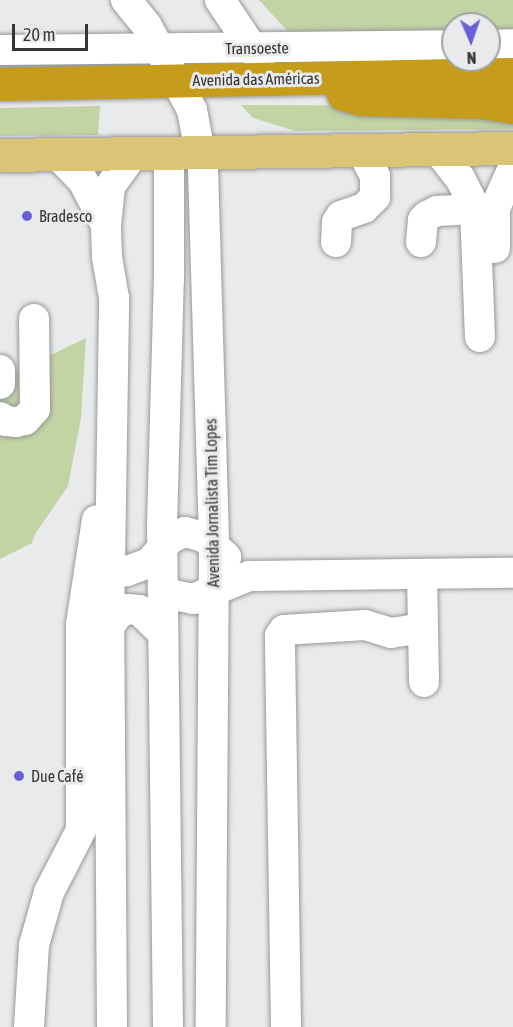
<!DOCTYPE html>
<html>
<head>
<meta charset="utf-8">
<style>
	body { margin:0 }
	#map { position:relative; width:513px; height:1027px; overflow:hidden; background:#e8eaeb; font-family:"Asap Condensed",sans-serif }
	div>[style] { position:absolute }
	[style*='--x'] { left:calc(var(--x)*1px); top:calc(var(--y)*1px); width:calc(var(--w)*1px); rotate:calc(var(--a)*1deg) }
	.green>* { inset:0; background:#c2d3a4 }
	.roads { filter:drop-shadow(0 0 2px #979899) drop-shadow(0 0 2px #979899) }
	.minor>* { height:30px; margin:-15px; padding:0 15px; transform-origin:15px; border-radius:15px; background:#fff }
	.major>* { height:33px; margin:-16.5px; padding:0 16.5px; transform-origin:16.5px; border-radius:16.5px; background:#dcc476 }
	.highway>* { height:33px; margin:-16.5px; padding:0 16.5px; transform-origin:16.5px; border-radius:16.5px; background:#c59d1b }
	.dots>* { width:16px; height:16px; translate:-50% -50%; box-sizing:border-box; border:3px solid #e8eaeb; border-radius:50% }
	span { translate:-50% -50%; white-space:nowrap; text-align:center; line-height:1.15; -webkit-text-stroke:6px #e8eaeb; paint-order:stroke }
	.street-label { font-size:16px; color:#353536 }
	.poi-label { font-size:16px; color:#353536 }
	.left { translate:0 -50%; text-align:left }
	.north { position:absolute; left:441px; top:12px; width:60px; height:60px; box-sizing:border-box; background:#e8eaeb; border:2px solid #a0a2a3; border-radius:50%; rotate:178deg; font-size:16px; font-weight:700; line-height:24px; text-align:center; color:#353536 }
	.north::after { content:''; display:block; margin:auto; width:21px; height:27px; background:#6b5dd7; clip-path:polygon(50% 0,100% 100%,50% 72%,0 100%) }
	.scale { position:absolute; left:12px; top:24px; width:76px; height:27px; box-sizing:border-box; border:3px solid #353536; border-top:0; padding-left:8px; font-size:18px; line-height:21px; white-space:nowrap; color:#353536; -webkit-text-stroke:4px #e8eaeb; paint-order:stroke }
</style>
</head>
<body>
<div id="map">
	<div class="green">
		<i style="clip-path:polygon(259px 0,513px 0,513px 35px,489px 36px,489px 24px,453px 24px,453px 36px,294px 38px)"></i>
		<i style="clip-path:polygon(241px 105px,472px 106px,513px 115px,513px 129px,295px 131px,253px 118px)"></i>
		<i style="clip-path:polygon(100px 106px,98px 135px,0 136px,0 108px)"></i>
		<i style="clip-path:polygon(86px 338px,81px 418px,68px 486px,35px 534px,32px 543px,0 559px,0 385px,22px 369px)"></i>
	</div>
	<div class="roads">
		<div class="minor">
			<i style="--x:126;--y:0;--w:33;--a:51"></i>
			<i style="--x:147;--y:26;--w:95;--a:61.8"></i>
			<i style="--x:192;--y:110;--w:59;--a:79.3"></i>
			<i style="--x:203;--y:168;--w:380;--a:88.3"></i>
			<i style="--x:214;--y:548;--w:479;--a:90.4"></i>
			<i style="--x:220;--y:0;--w:72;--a:56.3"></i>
			<i style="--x:489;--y:45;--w:24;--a:-2"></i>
			<i style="--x:0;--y:50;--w:453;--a:-0.6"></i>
			<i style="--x:437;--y:149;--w:37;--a:52"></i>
			<i style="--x:460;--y:178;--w:34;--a:63"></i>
			<i style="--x:475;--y:208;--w:129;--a:87.8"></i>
			<i style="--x:57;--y:154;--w:37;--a:46"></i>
			<i style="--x:83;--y:181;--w:50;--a:62.4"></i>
			<i style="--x:336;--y:242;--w:20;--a:-87"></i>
			<i style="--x:337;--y:222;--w:7;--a:-56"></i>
			<i style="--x:341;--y:216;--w:24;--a:-19"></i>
			<i style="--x:364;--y:208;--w:16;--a:-45"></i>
			<i style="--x:375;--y:197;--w:21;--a:-90"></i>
			<i style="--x:375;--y:176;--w:30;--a:-118"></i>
			<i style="--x:421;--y:242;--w:22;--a:-85"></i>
			<i style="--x:423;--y:220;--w:6;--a:-45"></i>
			<i style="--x:427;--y:216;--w:11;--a:-27"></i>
			<i style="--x:437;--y:211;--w:57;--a:-3"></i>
			<i style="--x:495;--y:248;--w:40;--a:-90"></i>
			<i style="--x:495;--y:208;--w:44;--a:-65.8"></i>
			<i style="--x:0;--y:370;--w:14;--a:90"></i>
			<i style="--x:0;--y:417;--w:7;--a:34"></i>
			<i style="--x:6;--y:421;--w:10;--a:6"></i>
			<i style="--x:16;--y:422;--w:9;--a:-13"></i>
			<i style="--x:25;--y:420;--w:15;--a:-48"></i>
			<i style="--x:35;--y:409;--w:90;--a:-90.6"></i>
			<i style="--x:93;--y:573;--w:34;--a:-3"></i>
			<i style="--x:127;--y:571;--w:23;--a:-20"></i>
			<i style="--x:149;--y:563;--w:33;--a:-49"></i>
			<i style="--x:171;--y:538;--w:15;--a:-23"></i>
			<i style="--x:185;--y:532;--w:20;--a:15"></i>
			<i style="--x:204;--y:537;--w:30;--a:42"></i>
			<i style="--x:422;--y:575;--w:107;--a:88.9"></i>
			<i style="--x:163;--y:588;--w:12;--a:35"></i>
			<i style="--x:173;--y:595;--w:20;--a:11"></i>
			<i style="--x:193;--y:599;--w:61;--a:-22.3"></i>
			<i style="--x:249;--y:576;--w:264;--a:-0.7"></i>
			<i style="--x:109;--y:627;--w:16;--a:-55"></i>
			<i style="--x:118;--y:614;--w:11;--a:-27"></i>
			<i style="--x:128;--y:609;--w:11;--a:5"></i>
			<i style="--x:139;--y:610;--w:33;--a:44"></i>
			<i style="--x:29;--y:1027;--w:82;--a:-86.5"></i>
			<i style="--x:34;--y:945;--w:55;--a:-74.2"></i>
			<i style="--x:49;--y:892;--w:70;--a:-62.7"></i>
			<i style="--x:81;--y:830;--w:206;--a:-90"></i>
			<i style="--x:81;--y:624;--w:105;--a:-81.3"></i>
			<i style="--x:112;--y:1027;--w:400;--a:-90.4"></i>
			<i style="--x:109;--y:627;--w:329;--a:-89.1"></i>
			<i style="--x:114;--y:298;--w:42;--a:-99.7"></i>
			<i style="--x:107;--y:257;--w:32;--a:-92"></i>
			<i style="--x:106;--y:225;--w:39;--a:-84"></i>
			<i style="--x:110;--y:186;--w:39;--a:-54"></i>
			<i style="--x:168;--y:1027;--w:502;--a:-90.68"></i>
			<i style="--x:162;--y:525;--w:246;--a:-88.4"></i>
			<i style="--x:169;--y:279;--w:126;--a:-90"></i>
			<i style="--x:286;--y:1027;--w:391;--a:-90.9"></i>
			<i style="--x:280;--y:636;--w:7;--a:-56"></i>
			<i style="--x:284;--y:630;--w:81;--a:-3.5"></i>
			<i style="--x:365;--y:625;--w:27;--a:17"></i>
			<i style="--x:391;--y:633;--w:32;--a:-9"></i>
		</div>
		<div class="major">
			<i style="--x:0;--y:155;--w:513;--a:-0.78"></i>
		</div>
		<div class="highway">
			<i style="--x:0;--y:84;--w:513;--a:-1.12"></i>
			<i style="--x:343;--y:94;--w:18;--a:16"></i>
			<i style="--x:360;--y:99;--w:122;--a:1.4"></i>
			<i style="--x:482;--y:102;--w:31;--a:9"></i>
		</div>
	</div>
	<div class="dots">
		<i style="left:27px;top:216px;background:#6b5dd7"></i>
		<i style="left:19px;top:776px;background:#6b5dd7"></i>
	</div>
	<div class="street-label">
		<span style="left:257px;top:48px;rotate:-1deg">Transoeste</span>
		<span style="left:256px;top:79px;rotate:-1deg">Avenida das Américas</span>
		<span style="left:212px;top:503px;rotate:-91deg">Avenida Jornalista Tim Lopes</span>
	</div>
	<div class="poi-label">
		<span class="left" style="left:39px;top:216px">Bradesco</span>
		<span class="left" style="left:31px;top:776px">Due Café</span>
	</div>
	<div class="north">N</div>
	<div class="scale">20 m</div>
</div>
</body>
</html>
